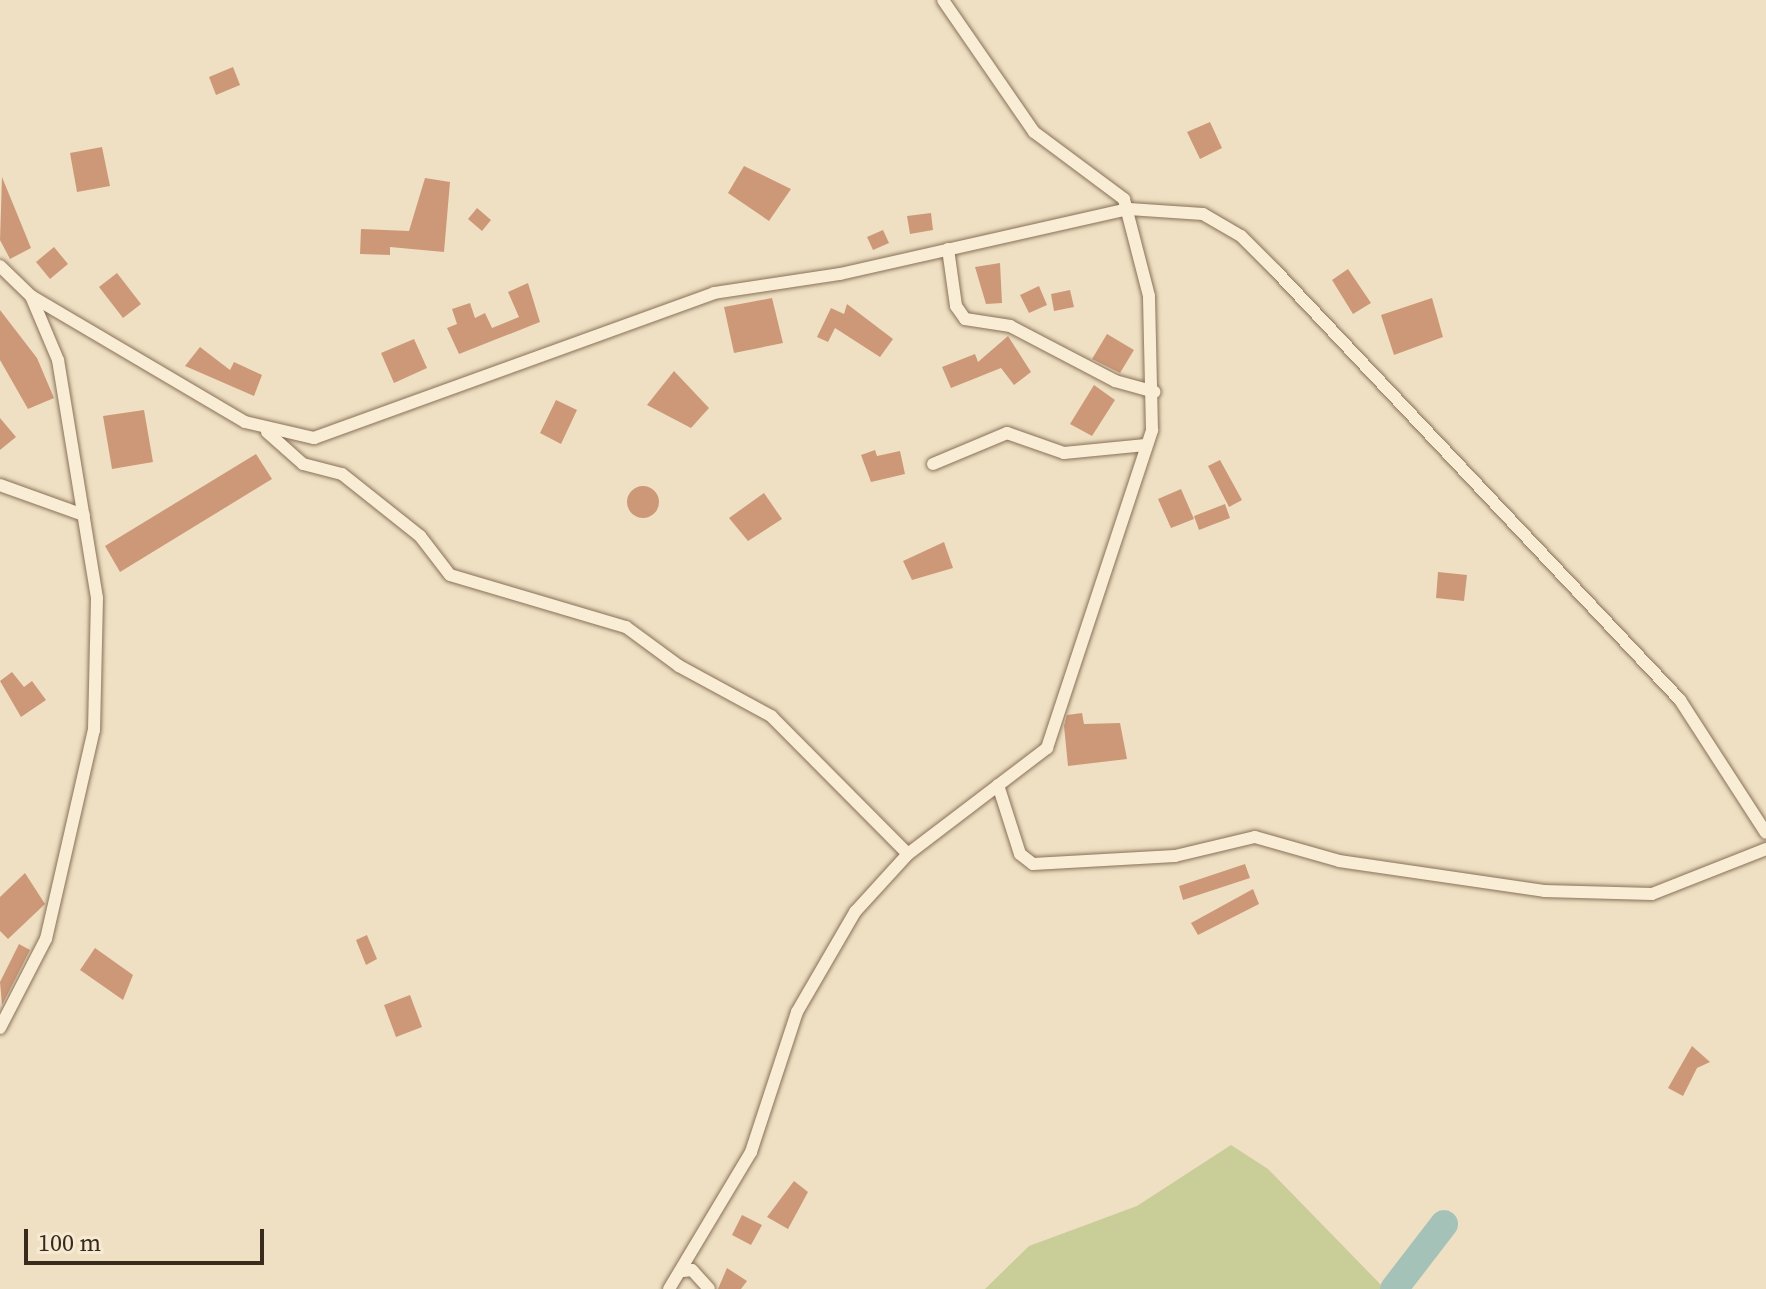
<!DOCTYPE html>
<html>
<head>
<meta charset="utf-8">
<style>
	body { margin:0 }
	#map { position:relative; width:1766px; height:1289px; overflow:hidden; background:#efe0c3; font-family:"Source Serif 4",serif }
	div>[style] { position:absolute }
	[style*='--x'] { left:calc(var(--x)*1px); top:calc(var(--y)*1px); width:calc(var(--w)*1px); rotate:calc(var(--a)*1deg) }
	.green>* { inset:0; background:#c9cd97 }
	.river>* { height:28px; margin:-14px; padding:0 14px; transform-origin:14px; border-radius:14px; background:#a5c2b8 }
	.building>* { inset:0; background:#cd9878 }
	.round { border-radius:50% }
	.roads { filter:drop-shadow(0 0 2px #897159) drop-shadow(0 0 2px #897159) }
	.minor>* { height:12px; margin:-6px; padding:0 6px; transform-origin:6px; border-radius:6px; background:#f9edd6 }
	span { translate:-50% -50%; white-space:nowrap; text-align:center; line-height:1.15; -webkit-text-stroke:6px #f6ead3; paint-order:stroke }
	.scale { position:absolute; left:24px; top:1229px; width:240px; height:36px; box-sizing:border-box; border:4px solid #392a1e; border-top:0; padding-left:10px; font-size:24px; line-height:28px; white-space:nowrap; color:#392a1e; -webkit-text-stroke:6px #f6ead3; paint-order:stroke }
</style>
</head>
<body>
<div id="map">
	<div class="green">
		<i style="clip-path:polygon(1231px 1145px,1268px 1169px,1385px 1289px,985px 1289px,1029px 1246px,1137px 1206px)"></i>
	</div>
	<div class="river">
		<i style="--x:1394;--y:1289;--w:82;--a:-52.4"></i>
	</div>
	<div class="building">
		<i style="clip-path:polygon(233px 67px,240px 85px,216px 95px,209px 77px)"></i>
		<i style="clip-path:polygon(1210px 122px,1222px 148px,1200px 159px,1187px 132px)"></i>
		<i style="clip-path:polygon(102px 147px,110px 186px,77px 192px,70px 153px)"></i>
		<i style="clip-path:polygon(744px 166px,791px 189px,769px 221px,728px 193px)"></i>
		<i style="clip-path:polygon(2px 177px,31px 248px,10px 259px,0 240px)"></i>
		<i style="clip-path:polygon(425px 178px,450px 182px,444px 252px,390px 247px,390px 255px,360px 254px,361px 229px,409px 231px)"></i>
		<i style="clip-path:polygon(477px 208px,491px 220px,482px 231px,468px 219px)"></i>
		<i style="clip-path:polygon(931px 213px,933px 230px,910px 234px,907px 216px)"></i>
		<i style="clip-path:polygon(883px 230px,889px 243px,873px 250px,867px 237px)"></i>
		<i style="clip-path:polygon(54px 247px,68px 264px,50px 279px,36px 262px)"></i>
		<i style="clip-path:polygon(1000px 263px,1002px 303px,986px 304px,975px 267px)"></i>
		<i style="clip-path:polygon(1348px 269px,1371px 303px,1353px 314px,1332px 280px)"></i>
		<i style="clip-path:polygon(117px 273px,141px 304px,123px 318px,99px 287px)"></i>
		<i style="clip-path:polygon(528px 283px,540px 322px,459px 354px,447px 328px,457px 324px,452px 309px,470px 303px,475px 318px,485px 313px,492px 328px,519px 317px,508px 292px)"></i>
		<i style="clip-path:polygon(1039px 286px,1047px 305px,1029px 313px,1020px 295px)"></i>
		<i style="clip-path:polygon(1070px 290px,1074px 307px,1054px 311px,1051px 294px)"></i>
		<i style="clip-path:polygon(772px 298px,783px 343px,734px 353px,724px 307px)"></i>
		<i style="clip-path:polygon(1432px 298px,1443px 337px,1394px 355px,1381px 315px)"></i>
		<i style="clip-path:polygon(847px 304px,893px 339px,880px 357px,835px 328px,828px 342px,817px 337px,831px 308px,844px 314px)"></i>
		<i style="clip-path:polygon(0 310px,37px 358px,54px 398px,28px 409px,0 360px)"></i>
		<i style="clip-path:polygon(1107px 334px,1134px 350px,1120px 373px,1092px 359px)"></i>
		<i style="clip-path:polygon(1008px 336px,1031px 372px,1014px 385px,1001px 368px,951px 388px,942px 367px,975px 354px,978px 362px)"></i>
		<i style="clip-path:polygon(414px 339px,427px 368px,394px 383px,381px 353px)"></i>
		<i style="clip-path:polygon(200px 347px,230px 370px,234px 362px,262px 375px,254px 396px,185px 366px)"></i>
		<i style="clip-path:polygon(674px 371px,709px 408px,691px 428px,647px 405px)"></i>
		<i style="clip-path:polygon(1094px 385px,1115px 400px,1092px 436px,1070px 424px)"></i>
		<i style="clip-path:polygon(556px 400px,577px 410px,561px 444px,540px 433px)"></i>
		<i style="clip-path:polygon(144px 410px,153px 462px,112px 469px,103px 416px)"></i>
		<i style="clip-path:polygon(0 418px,16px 437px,0 450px)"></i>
		<i style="clip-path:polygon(875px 450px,877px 456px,900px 451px,905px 474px,871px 482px,861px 455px)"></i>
		<i style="clip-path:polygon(256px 454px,272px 479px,120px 572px,105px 546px)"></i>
		<i style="clip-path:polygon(1220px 460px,1242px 500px,1229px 507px,1208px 466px)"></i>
		<i class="round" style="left:627px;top:486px;width:32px;height:32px"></i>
		<i style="clip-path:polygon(1181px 489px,1194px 519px,1171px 528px,1158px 499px)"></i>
		<i style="clip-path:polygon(764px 493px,782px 519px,748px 541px,729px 518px)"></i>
		<i style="clip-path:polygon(1225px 504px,1230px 518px,1199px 530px,1194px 516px)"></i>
		<i style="clip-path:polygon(944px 542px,953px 568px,912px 580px,903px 561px)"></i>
		<i style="clip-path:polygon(1438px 572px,1467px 575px,1464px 601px,1436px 598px)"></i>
		<i style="clip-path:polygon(12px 672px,24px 687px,32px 681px,46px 700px,21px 717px,0 681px)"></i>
		<i style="clip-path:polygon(1082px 713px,1084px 724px,1120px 723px,1127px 759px,1068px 766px,1064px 726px,1067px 715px)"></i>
		<i style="clip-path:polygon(1245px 864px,1250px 878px,1183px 900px,1179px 886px)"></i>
		<i style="clip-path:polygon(25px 873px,45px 904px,8px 939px,0 931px,0 897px)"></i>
		<i style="clip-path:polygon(1253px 889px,1259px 904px,1198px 935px,1191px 923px)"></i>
		<i style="clip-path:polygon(367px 935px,377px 959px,366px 965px,356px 940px)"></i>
		<i style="clip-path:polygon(19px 944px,30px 950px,2px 1005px,0 982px)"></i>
		<i style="clip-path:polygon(95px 948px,133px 975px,123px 1000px,80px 970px)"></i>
		<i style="clip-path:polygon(410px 995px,422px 1027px,396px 1037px,384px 1005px)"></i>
		<i style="clip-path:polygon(1692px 1046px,1710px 1062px,1697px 1068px,1683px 1096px,1668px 1088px)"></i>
		<i style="clip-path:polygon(794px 1181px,808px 1192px,788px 1229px,767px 1217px)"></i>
		<i style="clip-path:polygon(742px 1215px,762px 1225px,751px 1245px,732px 1235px)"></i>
		<i style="clip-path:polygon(727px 1268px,747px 1281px,741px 1289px,718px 1289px)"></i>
	</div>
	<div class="roads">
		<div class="minor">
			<i style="--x:948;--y:249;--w:58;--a:82"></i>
			<i style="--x:956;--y:306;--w:16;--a:55"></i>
			<i style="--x:965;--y:319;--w:46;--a:8.8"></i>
			<i style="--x:1010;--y:326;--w:119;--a:27.6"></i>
			<i style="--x:1115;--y:381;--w:41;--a:15.4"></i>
			<i style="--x:0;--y:266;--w:43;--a:44.1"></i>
			<i style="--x:31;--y:296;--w:248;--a:30.5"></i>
			<i style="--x:245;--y:422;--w:71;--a:13.1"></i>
			<i style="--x:314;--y:438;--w:425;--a:-19.9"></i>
			<i style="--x:714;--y:293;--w:127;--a:-8.6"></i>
			<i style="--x:840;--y:274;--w:296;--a:-12.7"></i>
			<i style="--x:1129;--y:209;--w:74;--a:3.9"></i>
			<i style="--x:1203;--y:214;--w:44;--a:30.1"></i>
			<i style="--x:1241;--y:236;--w:48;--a:45"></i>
			<i style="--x:1275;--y:270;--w:591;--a:46.71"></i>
			<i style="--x:1680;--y:700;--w:158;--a:57.1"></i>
			<i style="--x:267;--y:432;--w:48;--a:41.6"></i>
			<i style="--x:303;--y:464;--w:40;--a:14.4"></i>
			<i style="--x:342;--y:474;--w:100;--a:38.5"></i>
			<i style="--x:420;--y:536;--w:49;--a:52.4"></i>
			<i style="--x:450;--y:575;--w:184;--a:16.5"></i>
			<i style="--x:626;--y:627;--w:66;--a:36.3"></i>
			<i style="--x:679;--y:666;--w:105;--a:28.5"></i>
			<i style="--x:771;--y:716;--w:194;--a:45.2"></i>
			<i style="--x:933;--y:464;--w:80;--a:-22.7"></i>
			<i style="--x:1007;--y:433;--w:60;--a:19.3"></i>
			<i style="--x:1064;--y:453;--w:82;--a:-5.6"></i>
			<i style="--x:0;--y:485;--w:89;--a:19.7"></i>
			<i style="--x:998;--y:785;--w:72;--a:72.3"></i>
			<i style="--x:1020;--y:854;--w:16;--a:38"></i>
			<i style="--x:1033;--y:864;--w:142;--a:-3.2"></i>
			<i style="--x:1175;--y:856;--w:82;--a:-13.4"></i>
			<i style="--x:1255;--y:837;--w:87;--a:15.9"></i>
			<i style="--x:1339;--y:861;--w:207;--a:8.3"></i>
			<i style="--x:1544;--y:891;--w:108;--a:1.6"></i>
			<i style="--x:1652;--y:894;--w:123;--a:-21.5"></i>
			<i style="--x:0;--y:1028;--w:100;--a:-62.7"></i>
			<i style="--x:46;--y:939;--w:214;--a:-77.1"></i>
			<i style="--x:94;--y:730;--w:132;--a:-88.7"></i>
			<i style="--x:97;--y:598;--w:241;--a:-99.3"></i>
			<i style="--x:58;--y:360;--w:69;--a:-112.9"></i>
			<i style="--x:683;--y:1271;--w:9;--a:-6"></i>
			<i style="--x:692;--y:1270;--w:25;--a:48"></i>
			<i style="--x:669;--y:1289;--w:160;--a:-59.1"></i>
			<i style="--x:751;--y:1152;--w:147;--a:-71.8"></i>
			<i style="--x:797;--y:1012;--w:116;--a:-59.9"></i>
			<i style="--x:855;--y:912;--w:79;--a:-47.6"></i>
			<i style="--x:908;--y:854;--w:175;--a:-37.3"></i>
			<i style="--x:1047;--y:748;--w:335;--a:-71.7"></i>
			<i style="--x:1152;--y:430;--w:134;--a:-91.3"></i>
			<i style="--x:1149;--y:296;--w:100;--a:-104.5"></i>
			<i style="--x:1124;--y:199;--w:112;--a:-143.3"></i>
			<i style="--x:1034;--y:132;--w:160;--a:-124.6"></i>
		</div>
	</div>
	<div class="scale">100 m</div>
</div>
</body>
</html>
